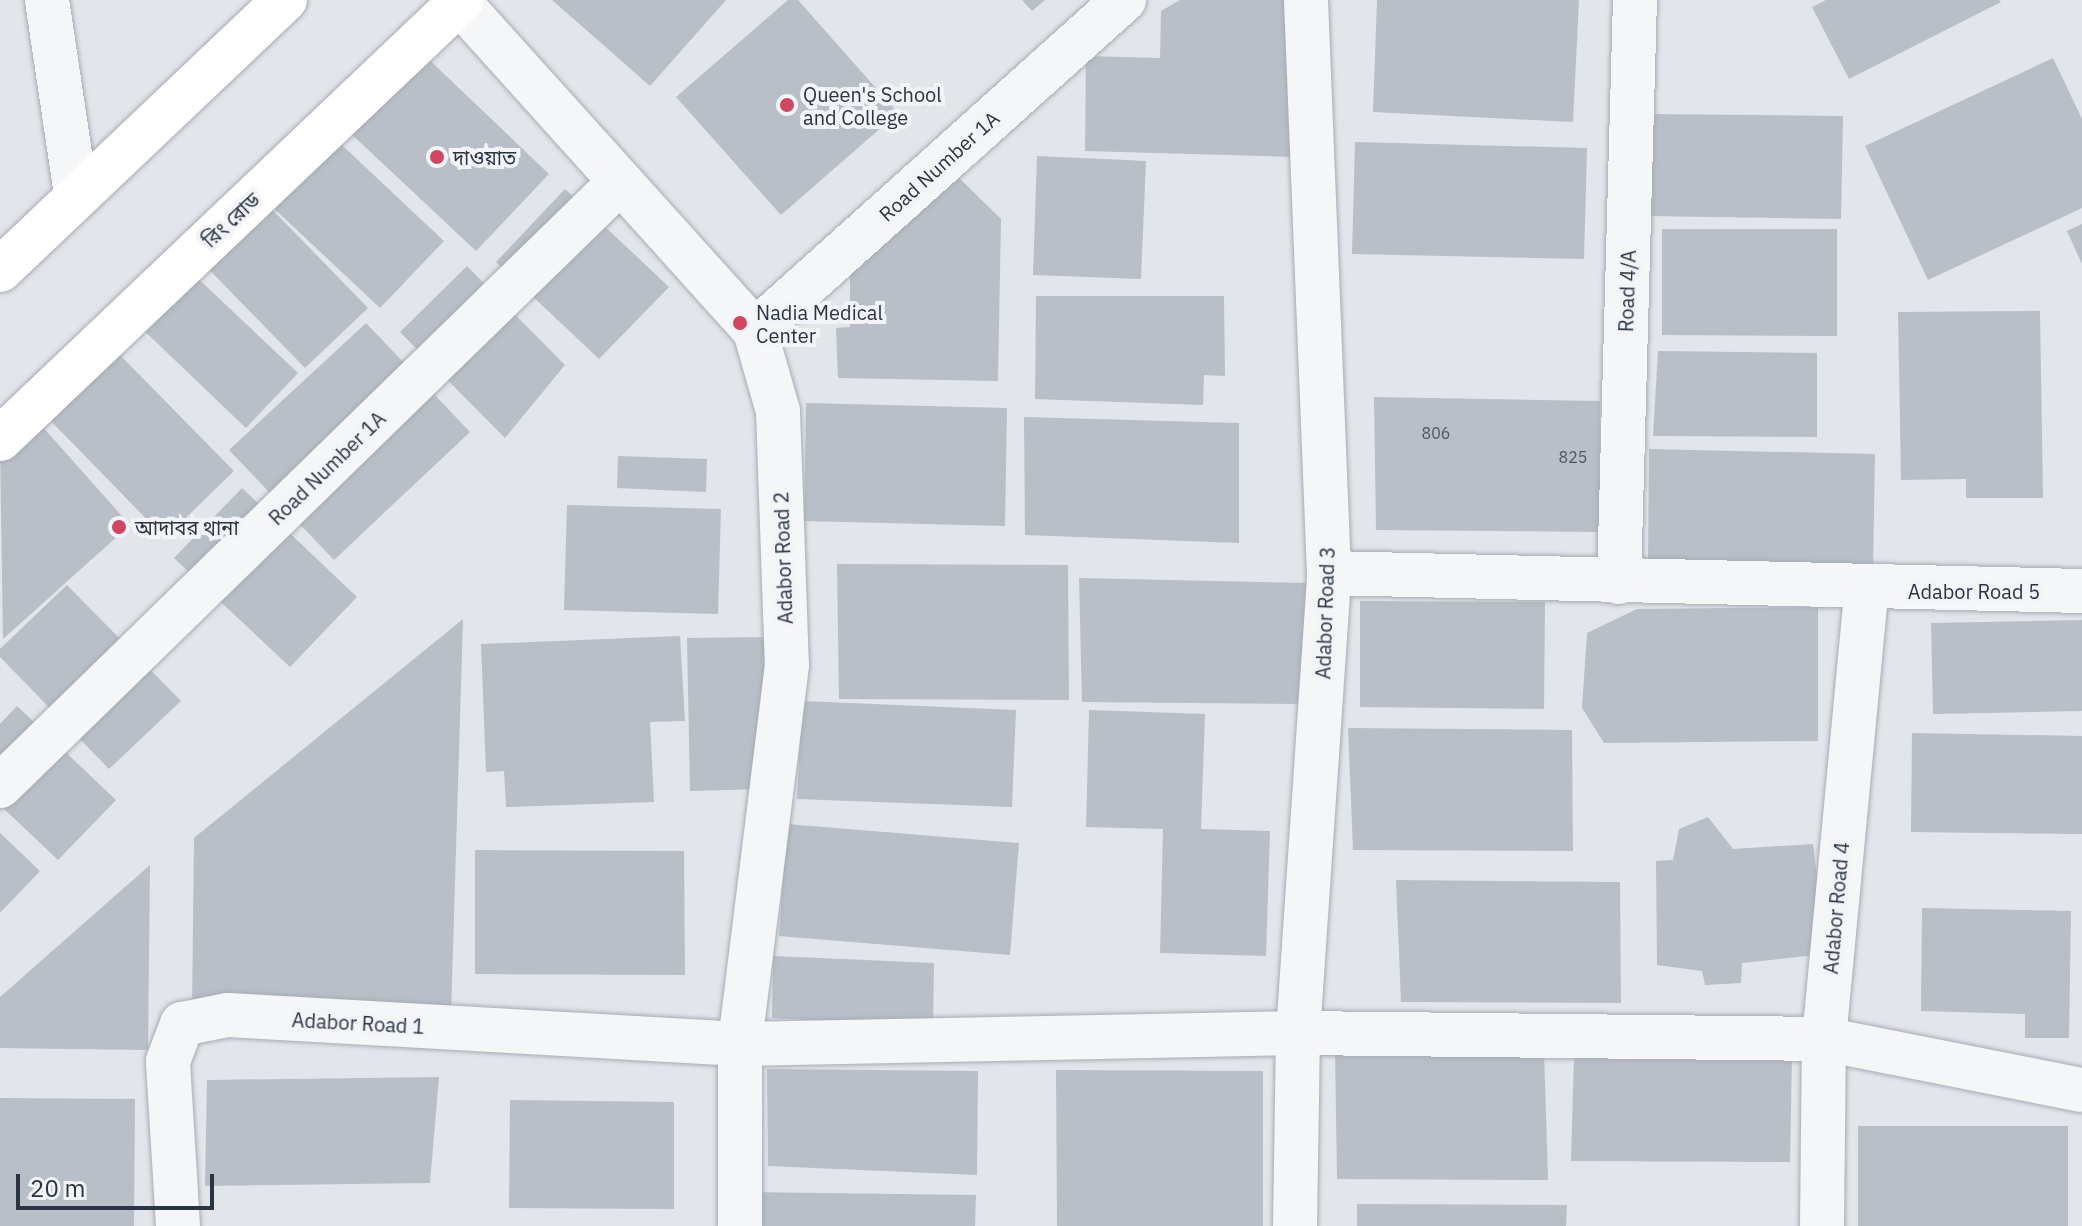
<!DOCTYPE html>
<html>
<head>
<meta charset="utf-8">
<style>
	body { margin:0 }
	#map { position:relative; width:2082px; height:1226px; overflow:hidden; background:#e2e5ea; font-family:"IBM Plex Sans","Noto Sans Bengali",sans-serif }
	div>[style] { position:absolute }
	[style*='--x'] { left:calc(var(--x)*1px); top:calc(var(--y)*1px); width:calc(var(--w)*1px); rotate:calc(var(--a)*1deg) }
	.building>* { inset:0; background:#b9bfc7 }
	.roads { filter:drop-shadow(0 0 2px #a7acb4) drop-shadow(0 0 2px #a7acb4) }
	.minor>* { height:44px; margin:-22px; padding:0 22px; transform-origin:22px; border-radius:22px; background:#f5f6f8 }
	.secondary>* { height:44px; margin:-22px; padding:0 22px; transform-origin:22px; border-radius:22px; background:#fff }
	.dots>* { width:22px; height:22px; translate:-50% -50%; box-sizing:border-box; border:4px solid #f2f4f8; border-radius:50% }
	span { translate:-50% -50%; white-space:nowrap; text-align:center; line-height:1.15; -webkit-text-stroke:8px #f2f4f8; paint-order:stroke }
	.number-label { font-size:16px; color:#4e5763 }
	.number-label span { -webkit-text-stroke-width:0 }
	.poi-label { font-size:20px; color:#2a3442 }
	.left { translate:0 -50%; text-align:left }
	.street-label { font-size:20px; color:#2a3442 }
	.scale { position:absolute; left:16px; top:1174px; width:198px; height:36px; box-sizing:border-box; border:4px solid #2a3442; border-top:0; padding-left:10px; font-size:24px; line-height:28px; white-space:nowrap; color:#2a3442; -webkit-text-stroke:6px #f2f4f8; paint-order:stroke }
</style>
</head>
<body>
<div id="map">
	<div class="building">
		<i style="clip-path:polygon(552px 0,726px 0,650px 86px)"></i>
		<i style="clip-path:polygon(788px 0,798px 0,898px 113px,781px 215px,676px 97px)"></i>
		<i style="clip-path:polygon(1022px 0,1045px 0,1032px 11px)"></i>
		<i style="clip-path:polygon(1180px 0,1294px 0,1294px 157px,1085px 151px,1086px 56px,1160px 58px,1161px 11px)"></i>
		<i style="clip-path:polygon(1377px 0,1579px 0,1573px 122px,1373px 112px)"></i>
		<i style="clip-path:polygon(1826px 0,1999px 0,2001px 2px,1849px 79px,1812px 7px)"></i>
		<i style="clip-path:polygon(420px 51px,549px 174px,476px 251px,346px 129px)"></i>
		<i style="clip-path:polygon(2053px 58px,2082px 119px,2082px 208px,1928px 280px,1865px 146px)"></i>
		<i style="clip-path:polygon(1651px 114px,1843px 116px,1841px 219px,1649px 216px)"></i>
		<i style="clip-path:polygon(328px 132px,444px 241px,380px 308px,264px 199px)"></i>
		<i style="clip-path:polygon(1355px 142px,1587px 148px,1584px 259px,1352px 254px)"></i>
		<i style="clip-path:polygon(1037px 156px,1146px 161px,1141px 279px,1033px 275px)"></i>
		<i style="clip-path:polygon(952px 171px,1001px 219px,998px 381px,838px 378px,836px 328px,850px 327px,850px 266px)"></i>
		<i style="clip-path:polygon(565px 189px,669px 287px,599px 359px,496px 262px)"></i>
		<i style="clip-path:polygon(261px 198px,368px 308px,305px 368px,198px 258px)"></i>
		<i style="clip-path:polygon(2082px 224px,2082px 264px,2067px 231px)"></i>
		<i style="clip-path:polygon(1662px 229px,1837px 229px,1837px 336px,1662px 335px)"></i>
		<i style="clip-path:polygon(467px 266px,565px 365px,505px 438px,400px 332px)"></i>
		<i style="clip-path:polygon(188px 269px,298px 373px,246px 428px,136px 323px)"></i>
		<i style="clip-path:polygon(1036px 296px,1224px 296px,1225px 376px,1204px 375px,1203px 405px,1035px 399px)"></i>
		<i style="clip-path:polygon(2040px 311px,2043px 498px,1966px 498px,1966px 479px,1901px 480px,1898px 312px)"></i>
		<i style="clip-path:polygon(366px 323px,470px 432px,334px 560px,229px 450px)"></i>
		<i style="clip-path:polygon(113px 348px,234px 471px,165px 538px,44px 414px)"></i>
		<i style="clip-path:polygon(1658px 351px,1817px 353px,1817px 437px,1653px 436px)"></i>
		<i style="clip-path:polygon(1374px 397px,1600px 401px,1600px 532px,1376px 530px)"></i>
		<i style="clip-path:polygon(806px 403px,1007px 408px,1005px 526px,804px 521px)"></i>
		<i style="clip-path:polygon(33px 416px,130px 525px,3px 639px,0 446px)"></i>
		<i style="clip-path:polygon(1024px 417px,1239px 423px,1239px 543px,1025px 535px)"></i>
		<i style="clip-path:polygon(1649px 449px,1875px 454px,1873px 569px,1648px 564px)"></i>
		<i style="clip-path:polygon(618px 456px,707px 459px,706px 492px,617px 488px)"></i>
		<i style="clip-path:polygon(242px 488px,357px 597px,290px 667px,174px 558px)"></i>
		<i style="clip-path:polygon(567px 505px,721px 509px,718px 614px,564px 610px)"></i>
		<i style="clip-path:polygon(837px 564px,1068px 565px,1069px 700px,839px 699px)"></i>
		<i style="clip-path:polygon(1079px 578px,1309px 583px,1303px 704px,1082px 702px)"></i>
		<i style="clip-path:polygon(67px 585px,181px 701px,109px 769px,0 657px,0 649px)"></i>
		<i style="clip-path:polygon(1360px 601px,1545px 602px,1544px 709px,1360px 707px)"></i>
		<i style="clip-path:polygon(1818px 607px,1818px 741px,1604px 743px,1582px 708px,1587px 633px,1637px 609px)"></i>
		<i style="clip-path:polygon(463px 619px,451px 1015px,192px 1011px,194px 838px)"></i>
		<i style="clip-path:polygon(2082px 620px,2082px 711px,1933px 714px,1931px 623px)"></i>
		<i style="clip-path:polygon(680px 636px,685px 721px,650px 722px,654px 802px,506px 807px,504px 771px,486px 772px,481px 644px)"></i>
		<i style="clip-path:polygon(765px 637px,767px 789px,690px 791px,687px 638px)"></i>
		<i style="clip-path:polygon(802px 701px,1016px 710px,1012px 807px,797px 799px)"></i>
		<i style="clip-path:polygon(17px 706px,116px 800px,58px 860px,0 805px,0 724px)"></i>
		<i style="clip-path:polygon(1089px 710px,1205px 714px,1201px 829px,1270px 831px,1266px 956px,1160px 953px,1163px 829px,1086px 827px)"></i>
		<i style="clip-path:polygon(1348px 728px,1572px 730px,1573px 851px,1353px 850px)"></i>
		<i style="clip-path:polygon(1912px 733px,2082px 736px,2082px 834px,1911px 832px)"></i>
		<i style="clip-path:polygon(1708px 817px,1733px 849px,1813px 844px,1823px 926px,1812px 928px,1816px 955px,1742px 963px,1741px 983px,1705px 985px,1702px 971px,1657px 965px,1656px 861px,1673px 860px,1679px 829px)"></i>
		<i style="clip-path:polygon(787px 824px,1019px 843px,1010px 955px,779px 936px)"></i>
		<i style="clip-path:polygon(0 833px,40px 871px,0 913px)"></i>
		<i style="clip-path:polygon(475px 850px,684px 851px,685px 975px,475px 974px)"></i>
		<i style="clip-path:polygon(150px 865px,148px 1050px,0 1048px,0 997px)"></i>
		<i style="clip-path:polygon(1396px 880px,1620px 882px,1621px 1003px,1401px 1002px)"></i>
		<i style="clip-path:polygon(1922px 908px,2071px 911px,2069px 1038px,2025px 1038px,2025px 1014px,1921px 1011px)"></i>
		<i style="clip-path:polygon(773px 956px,934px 963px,933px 1027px,772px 1018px)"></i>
		<i style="clip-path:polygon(1335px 1051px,1544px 1052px,1548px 1180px,1337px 1179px)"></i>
		<i style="clip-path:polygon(1574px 1057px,1792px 1057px,1790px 1162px,1571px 1161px)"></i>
		<i style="clip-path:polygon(767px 1069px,978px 1071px,977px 1175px,768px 1166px)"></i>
		<i style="clip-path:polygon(1056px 1070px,1263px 1071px,1263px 1226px,1057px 1226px)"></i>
		<i style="clip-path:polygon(439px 1077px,430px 1183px,205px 1186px,207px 1080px)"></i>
		<i style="clip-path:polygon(0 1098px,135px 1099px,134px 1226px,0 1226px)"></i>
		<i style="clip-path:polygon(510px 1100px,674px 1102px,674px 1209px,509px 1208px)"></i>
		<i style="clip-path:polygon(1858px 1126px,2068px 1126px,2068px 1226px,1858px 1226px)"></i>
		<i style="clip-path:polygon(752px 1192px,976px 1195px,975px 1226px,752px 1226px)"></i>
		<i style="clip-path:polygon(1357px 1204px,1567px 1205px,1566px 1226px,1357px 1226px)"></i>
	</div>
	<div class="roads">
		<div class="minor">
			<i style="--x:47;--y:0;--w:197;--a:81.5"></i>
			<i style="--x:457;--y:0;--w:445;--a:48"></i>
			<i style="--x:755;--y:331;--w:83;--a:74"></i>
			<i style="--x:778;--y:411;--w:254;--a:88"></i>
			<i style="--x:787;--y:665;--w:382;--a:97.1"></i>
			<i style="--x:740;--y:1044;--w:182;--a:90"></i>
			<i style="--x:755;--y:331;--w:496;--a:-41.9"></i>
			<i style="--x:1329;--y:573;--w:753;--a:1.37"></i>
			<i style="--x:1619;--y:582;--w:582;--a:-88.43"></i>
			<i style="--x:0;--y:786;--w:864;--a:-44.25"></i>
			<i style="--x:178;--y:1226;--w:165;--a:-93.5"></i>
			<i style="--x:168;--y:1061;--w:40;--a:-69"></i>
			<i style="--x:182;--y:1024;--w:47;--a:-11.1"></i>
			<i style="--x:228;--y:1015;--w:513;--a:3.24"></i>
			<i style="--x:740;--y:1044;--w:558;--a:-1.13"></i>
			<i style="--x:1298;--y:1033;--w:526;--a:0.65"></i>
			<i style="--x:1824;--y:1039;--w:263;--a:11.2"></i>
			<i style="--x:1295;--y:1226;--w:193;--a:-89.1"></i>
			<i style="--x:1298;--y:1033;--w:461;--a:-86.1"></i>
			<i style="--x:1329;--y:573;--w:573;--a:-92.3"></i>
			<i style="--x:1822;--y:1226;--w:187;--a:-89.4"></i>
			<i style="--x:1824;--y:1039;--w:450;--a:-84.6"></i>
		</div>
		<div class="secondary">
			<i style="--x:0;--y:270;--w:393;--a:-43.5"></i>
			<i style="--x:0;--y:439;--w:637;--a:-43.54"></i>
		</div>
	</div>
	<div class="dots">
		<i style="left:787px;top:105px;background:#cf4760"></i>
		<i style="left:437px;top:157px;background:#cf4760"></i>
		<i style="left:740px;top:323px;background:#cf4760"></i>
		<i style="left:119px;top:527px;background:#cf4760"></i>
	</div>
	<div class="number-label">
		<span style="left:1436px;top:433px">806</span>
		<span style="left:1573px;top:457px">825</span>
	</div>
	<div class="poi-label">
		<span class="left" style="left:803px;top:106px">Queen's School<br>and College</span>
		<span class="left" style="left:453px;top:157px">দাওয়াত</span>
		<span class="left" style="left:756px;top:324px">Nadia Medical<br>Center</span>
		<span class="left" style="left:135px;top:527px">আদাবর থানা</span>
	</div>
	<div class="street-label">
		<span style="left:939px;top:166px;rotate:-42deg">Road Number 1A</span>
		<span style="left:231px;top:220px;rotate:-43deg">রিং রোড</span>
		<span style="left:1627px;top:291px;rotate:-88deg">Road 4/A</span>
		<span style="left:327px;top:468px;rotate:-44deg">Road Number 1A</span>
		<span style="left:783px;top:558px;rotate:-92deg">Adabor Road 2</span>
		<span style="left:1974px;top:591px">Adabor Road 5</span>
		<span style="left:1325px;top:613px;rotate:-88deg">Adabor Road 3</span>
		<span style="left:1836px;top:908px;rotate:-85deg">Adabor Road 4</span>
		<span style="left:358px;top:1023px;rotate:3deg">Adabor Road 1</span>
	</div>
	<div class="scale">20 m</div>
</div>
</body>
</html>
